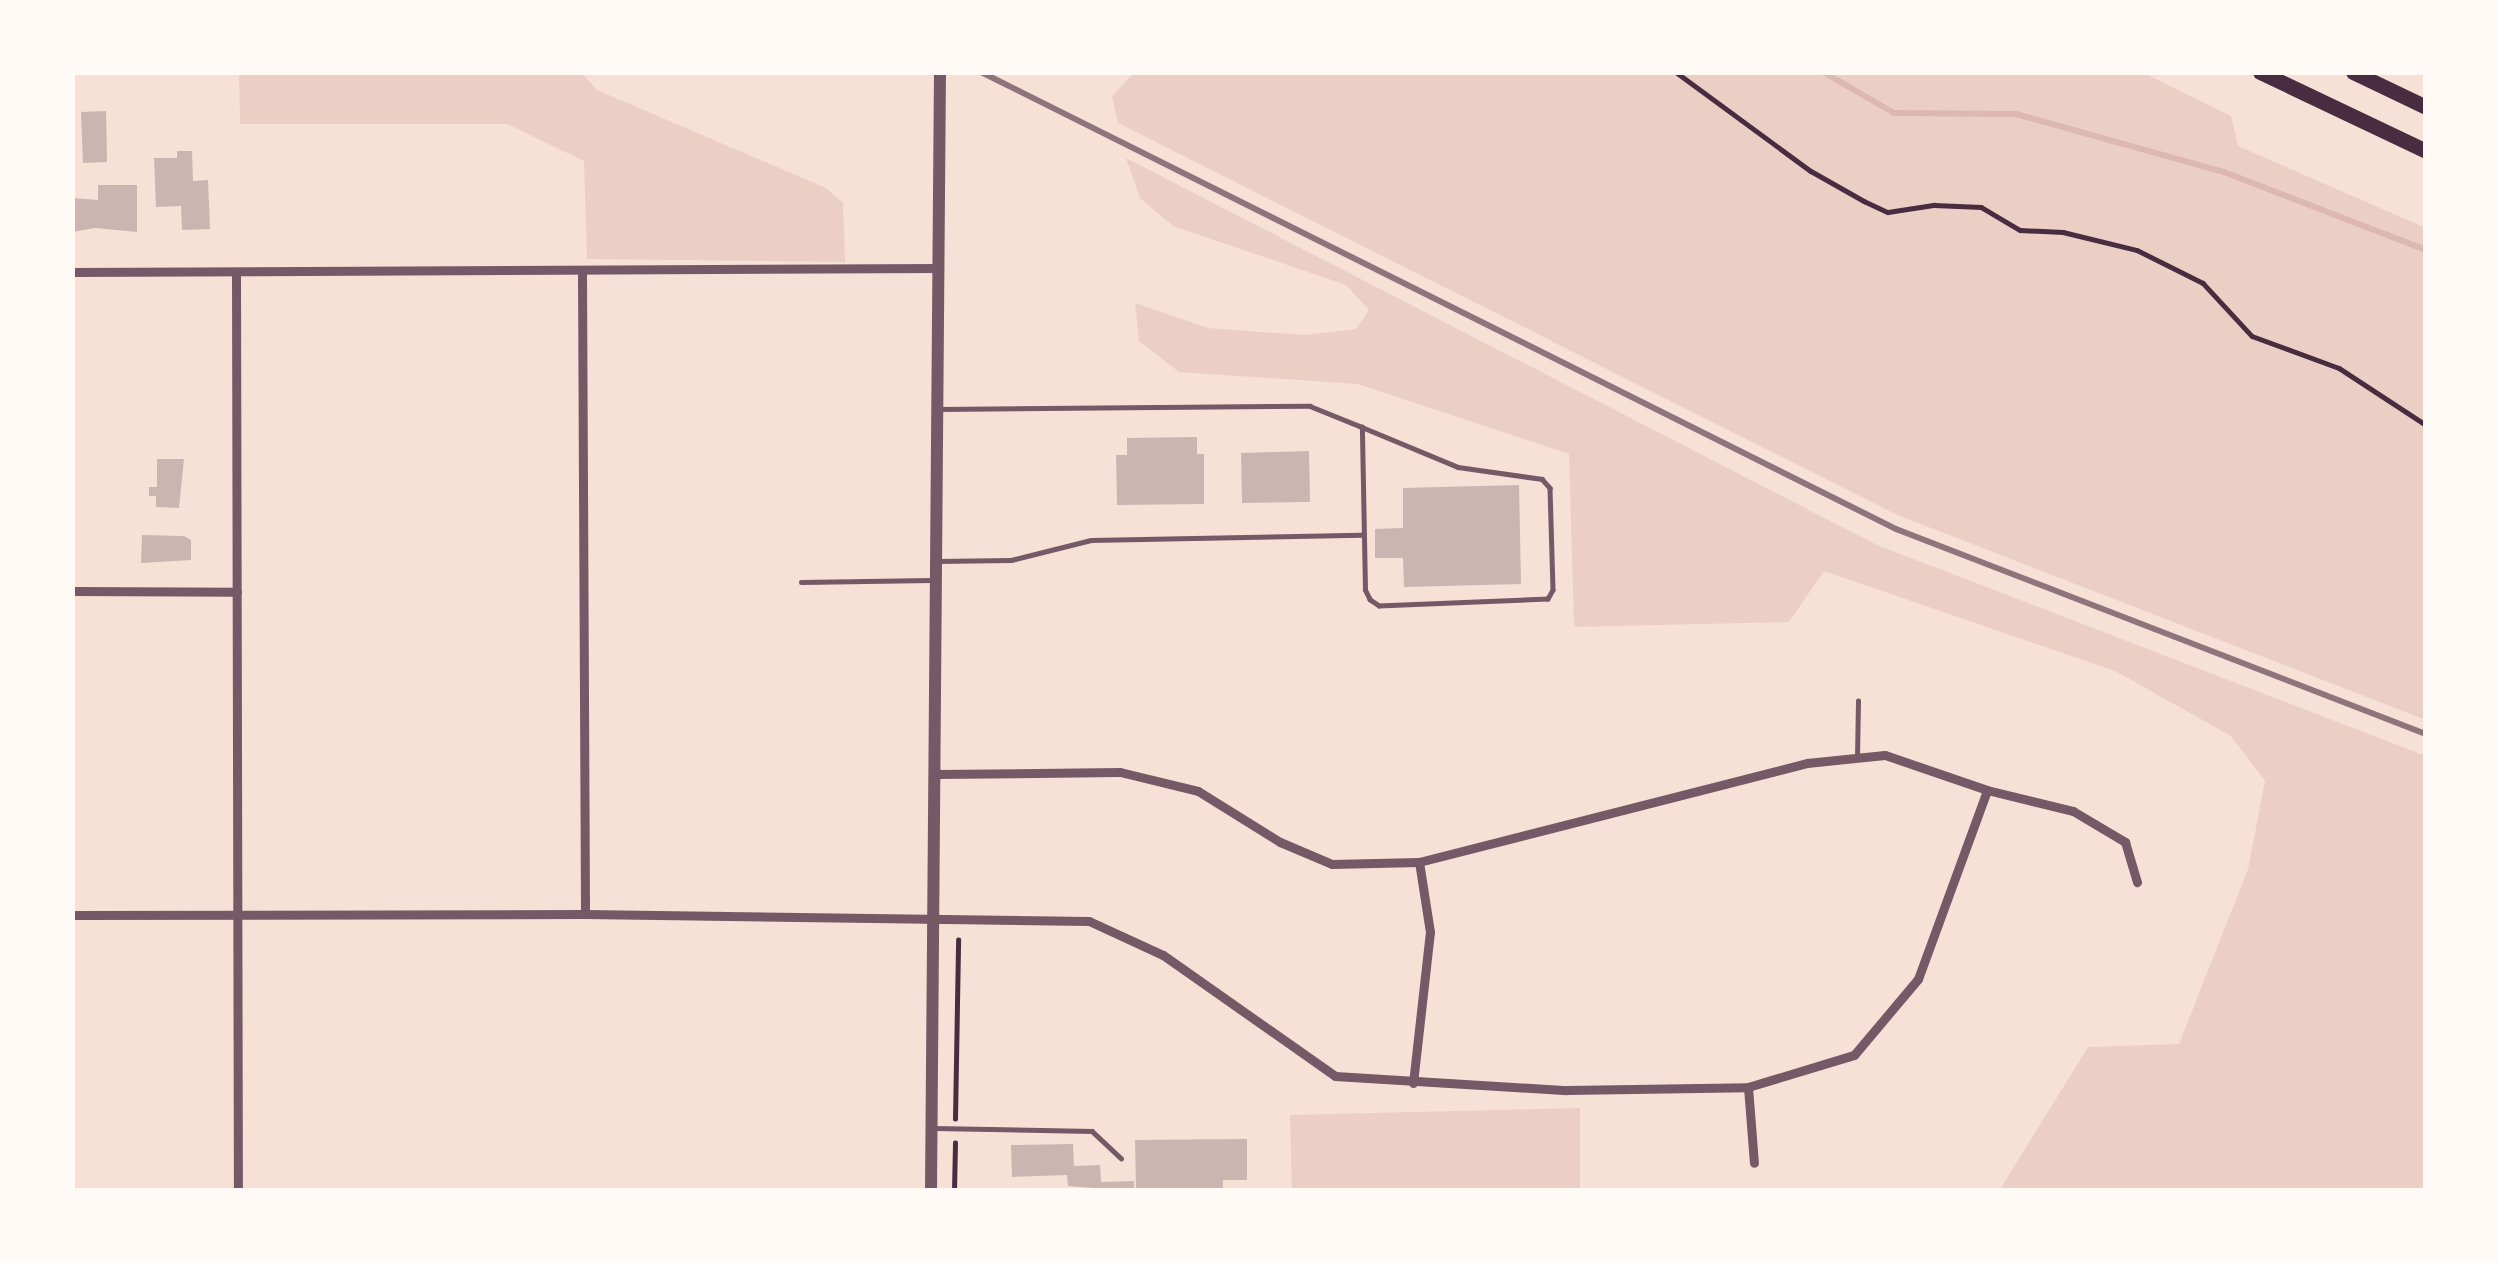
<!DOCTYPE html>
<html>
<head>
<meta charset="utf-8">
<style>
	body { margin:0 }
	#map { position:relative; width:2498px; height:1263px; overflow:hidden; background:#f7e1d7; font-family:"Nunito Sans",sans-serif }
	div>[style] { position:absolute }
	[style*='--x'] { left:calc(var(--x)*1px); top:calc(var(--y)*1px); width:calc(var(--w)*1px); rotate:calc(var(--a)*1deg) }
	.green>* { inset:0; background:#ebcfc5 }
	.stream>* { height:6px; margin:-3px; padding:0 3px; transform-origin:3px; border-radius:3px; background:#dcb8b0 }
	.building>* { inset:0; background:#ccb4b1 }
	.path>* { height:4.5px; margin:-2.25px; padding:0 2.25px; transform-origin:2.25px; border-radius:2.25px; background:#4a2c40 }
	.service>* { height:4.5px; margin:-2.25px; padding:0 2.25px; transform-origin:2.25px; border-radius:2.25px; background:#755966 }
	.minor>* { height:9px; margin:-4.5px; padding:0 4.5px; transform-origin:4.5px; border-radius:4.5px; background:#755966 }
	.tertiary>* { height:12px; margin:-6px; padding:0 6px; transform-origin:6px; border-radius:6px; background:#755966 }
	.primary>* { height:15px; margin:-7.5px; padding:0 7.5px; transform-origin:7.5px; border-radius:7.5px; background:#4a2c40 }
	.rail>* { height:6px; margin:-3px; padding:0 3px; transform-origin:3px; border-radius:3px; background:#8f747c }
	span { translate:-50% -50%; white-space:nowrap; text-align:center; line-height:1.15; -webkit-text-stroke:10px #fffaf5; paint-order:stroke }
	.frame { position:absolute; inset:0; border:75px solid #fffaf5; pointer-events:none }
</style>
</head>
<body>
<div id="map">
	<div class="green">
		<i style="clip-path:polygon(239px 72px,581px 72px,597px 90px,826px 188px,843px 203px,845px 262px,587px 259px,584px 161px,507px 124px,240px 124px)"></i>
		<i style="clip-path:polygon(1135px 72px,2142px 72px,2231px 116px,2238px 146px,2426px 228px,2426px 720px,1895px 514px,1118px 123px,1112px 96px)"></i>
		<i style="clip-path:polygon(1126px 158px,1877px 545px,2426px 756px,2426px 1191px,1999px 1191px,2088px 1047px,2179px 1044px,2248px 869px,2265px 781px,2231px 736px,2115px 671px,1824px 571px,1789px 622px,1574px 627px,1569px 454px,1358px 384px,1179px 372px,1139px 341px,1135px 303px,1208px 328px,1304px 335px,1356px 329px,1369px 310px,1346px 285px,1173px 226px,1140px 198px)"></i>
		<i style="clip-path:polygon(1580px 1108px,1580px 1191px,1292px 1191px,1290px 1115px)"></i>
	</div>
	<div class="stream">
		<i style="--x:1823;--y:72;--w:82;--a:30"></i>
		<i style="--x:1894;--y:113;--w:122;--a:0.5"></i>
		<i style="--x:2016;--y:114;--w:216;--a:15.6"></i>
		<i style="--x:2224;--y:172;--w:217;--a:21.1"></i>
	</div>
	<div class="building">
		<i style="clip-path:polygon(106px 111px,107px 162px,83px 163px,81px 112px)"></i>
		<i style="clip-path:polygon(177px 151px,192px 151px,193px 181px,208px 180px,210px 229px,182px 230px,181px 206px,156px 207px,154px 158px,177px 158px)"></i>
		<i style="clip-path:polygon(98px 185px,137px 185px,137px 232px,95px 228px,72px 232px,72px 198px,98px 200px)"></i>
		<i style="clip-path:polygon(1197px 437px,1197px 454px,1204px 454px,1204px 504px,1117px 505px,1116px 455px,1127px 455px,1127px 438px)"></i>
		<i style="clip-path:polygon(1309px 451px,1310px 502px,1242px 503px,1241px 453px)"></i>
		<i style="clip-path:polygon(157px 459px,184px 459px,179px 508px,156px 507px,156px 496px,149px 496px,149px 487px,157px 487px)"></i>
		<i style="clip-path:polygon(1519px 485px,1521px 584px,1404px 587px,1403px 558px,1375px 558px,1375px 529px,1403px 528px,1403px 488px)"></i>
		<i style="clip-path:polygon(142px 535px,184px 536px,191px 540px,191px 560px,141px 563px)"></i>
		<i style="clip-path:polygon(1247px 1139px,1247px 1180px,1223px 1180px,1223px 1191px,1136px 1191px,1135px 1140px)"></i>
		<i style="clip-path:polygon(1073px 1144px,1074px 1166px,1100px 1165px,1101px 1182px,1134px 1181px,1134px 1191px,1068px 1186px,1067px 1175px,1012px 1177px,1011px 1145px)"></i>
	</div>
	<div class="path">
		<i style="--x:1676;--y:72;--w:167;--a:36.3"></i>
		<i style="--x:1811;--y:171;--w:61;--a:29.5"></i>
		<i style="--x:1864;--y:201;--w:26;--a:25"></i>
		<i style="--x:1888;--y:212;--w:47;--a:-8.7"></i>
		<i style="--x:1934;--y:205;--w:47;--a:2.4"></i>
		<i style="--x:1981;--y:207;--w:45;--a:30.5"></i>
		<i style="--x:2020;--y:230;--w:43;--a:2.7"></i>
		<i style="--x:2063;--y:232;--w:76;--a:13.7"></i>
		<i style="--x:2137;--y:250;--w:74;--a:26.6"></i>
		<i style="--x:2203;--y:283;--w:72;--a:47.2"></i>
		<i style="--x:2252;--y:336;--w:93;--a:20.2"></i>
		<i style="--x:2339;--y:368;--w:104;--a:33.2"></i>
		<i style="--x:955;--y:1119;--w:179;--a:-89"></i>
		<i style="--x:954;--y:1191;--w:48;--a:-88.8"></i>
	</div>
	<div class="service">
		<i style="--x:939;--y:409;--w:371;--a:-0.5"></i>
		<i style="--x:1310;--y:406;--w:56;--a:22"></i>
		<i style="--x:1362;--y:427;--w:104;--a:22.6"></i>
		<i style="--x:1458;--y:467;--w:85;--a:8.1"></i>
		<i style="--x:1542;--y:479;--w:12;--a:48"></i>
		<i style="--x:1550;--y:488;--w:102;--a:88.3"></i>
		<i style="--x:1553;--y:590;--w:10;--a:119"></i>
		<i style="--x:1548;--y:599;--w:169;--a:177.6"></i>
		<i style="--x:1379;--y:606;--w:11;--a:-146"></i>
		<i style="--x:1370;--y:600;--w:11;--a:-117"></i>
		<i style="--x:1365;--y:590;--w:163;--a:-91.1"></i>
		<i style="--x:937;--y:561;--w:74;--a:-0.8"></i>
		<i style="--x:1011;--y:560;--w:82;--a:-14"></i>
		<i style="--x:1091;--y:540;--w:270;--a:-1.1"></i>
		<i style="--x:801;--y:582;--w:130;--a:-0.9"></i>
		<i style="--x:1857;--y:758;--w:57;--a:-89"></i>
		<i style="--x:934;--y:1128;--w:158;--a:1.1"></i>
		<i style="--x:1092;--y:1131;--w:40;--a:43"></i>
	</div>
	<div class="minor">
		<i style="--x:72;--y:272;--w:867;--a:-0.26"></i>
		<i style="--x:582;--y:273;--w:641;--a:89.73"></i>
		<i style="--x:236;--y:274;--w:917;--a:89.88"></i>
		<i style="--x:72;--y:591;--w:165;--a:0.3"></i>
		<i style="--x:936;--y:774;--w:184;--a:-0.6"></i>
		<i style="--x:1120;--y:772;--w:80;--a:13.7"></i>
		<i style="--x:1198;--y:791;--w:97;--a:31.9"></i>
		<i style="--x:1280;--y:842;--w:56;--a:22.9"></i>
		<i style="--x:1332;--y:864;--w:87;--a:-1.3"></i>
		<i style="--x:1419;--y:862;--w:400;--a:-14.3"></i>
		<i style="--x:1807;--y:763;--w:78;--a:-5.9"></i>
		<i style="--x:1885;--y:755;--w:108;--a:18.9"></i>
		<i style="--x:1987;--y:790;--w:89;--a:13.7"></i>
		<i style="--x:2073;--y:811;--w:61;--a:30.8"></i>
		<i style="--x:2125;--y:842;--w:42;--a:73.3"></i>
		<i style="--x:72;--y:915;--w:513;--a:-0.11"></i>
		<i style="--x:585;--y:914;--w:504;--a:0.8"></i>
		<i style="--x:1089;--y:921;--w:81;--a:24.7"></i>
		<i style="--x:1163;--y:955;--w:210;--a:35.1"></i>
		<i style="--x:1335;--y:1076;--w:232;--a:3.5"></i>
		<i style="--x:1567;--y:1090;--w:181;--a:-0.9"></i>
		<i style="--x:1748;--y:1087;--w:111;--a:-16.8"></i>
		<i style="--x:1854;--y:1055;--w:99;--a:-49.9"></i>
		<i style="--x:1918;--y:979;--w:201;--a:-69.9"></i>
		<i style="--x:1413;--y:1083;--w:152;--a:-83.6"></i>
		<i style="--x:1430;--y:932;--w:71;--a:-98.9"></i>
		<i style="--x:1748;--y:1087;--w:76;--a:85.5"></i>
	</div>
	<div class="tertiary">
		<i style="--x:931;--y:1191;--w:1119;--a:-89.54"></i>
	</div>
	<div class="primary">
		<i style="--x:2260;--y:72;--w:184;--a:25.4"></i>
		<i style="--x:2353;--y:72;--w:81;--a:25.6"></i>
	</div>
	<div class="rail">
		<i style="--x:981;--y:72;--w:1023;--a:26.54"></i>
		<i style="--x:1896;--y:529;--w:568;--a:21.15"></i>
	</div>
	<div class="frame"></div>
</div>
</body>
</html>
